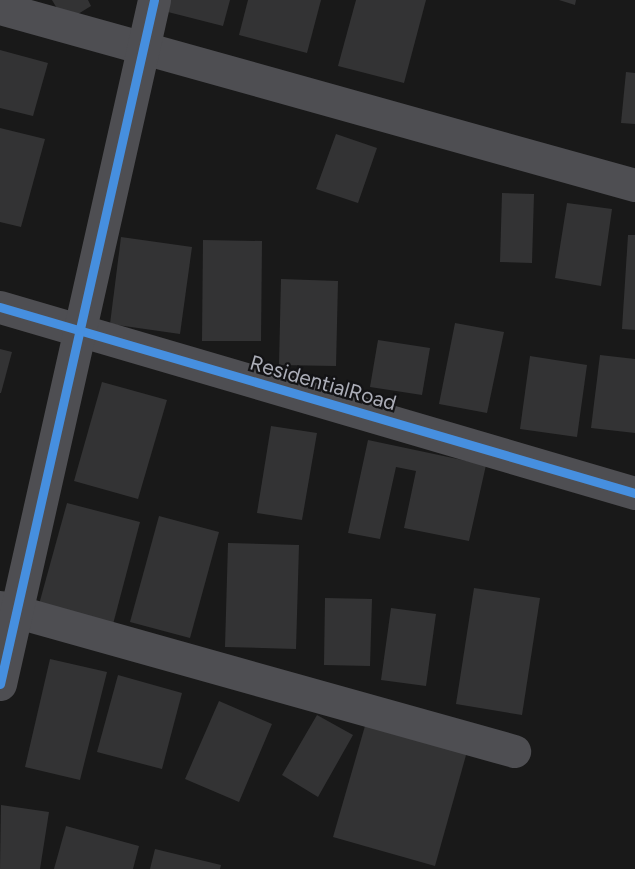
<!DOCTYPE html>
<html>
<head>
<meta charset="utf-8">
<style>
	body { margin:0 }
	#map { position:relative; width:635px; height:869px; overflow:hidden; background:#191919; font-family:Figtree,sans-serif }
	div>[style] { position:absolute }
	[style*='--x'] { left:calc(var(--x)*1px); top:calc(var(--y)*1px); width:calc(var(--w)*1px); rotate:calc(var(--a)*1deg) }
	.building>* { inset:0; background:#333334 }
	.street>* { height:33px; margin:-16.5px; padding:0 16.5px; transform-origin:16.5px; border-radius:16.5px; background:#4e4e52 }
	.cycleway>* { height:9px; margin:-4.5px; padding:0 4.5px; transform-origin:4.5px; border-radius:4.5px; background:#468fdf }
	span { translate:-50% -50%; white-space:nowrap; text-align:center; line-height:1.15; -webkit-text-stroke:4.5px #131315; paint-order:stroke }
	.street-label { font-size:21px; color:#acaeb8 }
</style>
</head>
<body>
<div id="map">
	<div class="building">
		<i style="clip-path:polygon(52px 0,88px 0,91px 6px,65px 22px)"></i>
		<i style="clip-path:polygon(167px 0,230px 0,223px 26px,164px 11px)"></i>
		<i style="clip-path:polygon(248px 0,321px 0,307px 53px,239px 35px)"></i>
		<i style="clip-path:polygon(356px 0,426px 0,404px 83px,338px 66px)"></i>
		<i style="clip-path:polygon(559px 0,576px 0,575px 5px)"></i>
		<i style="clip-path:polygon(0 50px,48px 63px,33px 116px,0 108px)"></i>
		<i style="clip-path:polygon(626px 72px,635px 73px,635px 124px,621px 123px)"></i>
		<i style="clip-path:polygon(0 128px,45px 139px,21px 227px,0 222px)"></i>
		<i style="clip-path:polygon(336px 134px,377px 148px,358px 203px,316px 189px)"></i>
		<i style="clip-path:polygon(502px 193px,534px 194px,532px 263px,500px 262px)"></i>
		<i style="clip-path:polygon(567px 203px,612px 209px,601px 286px,555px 278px)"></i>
		<i style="clip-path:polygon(628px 235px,635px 235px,635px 330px,622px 329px)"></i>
		<i style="clip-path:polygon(121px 237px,192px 247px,180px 334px,110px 324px)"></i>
		<i style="clip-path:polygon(203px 240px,262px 241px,261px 341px,202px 341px)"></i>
		<i style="clip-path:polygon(281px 279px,338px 281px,336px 366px,279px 365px)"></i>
		<i style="clip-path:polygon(455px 323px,504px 332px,487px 413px,439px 404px)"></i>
		<i style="clip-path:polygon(378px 340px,430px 348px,422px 395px,370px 387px)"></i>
		<i style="clip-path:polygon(0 349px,12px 352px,1px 393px,0 393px)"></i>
		<i style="clip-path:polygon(600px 355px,635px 359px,635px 433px,591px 428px)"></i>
		<i style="clip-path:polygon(530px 356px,587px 365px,577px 437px,520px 429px)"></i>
		<i style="clip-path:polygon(102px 382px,167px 400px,138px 499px,74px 481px)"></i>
		<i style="clip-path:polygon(271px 426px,317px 433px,302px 520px,257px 513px)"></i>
		<i style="clip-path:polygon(368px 440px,486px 465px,469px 541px,404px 528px,416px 471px,396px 467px,380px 539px,348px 533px)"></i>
		<i style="clip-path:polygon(67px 503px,140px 522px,112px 628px,38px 608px)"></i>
		<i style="clip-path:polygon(159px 516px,219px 532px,190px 638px,130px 622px)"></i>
		<i style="clip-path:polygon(228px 543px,299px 545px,296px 649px,225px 647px)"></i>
		<i style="clip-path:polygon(474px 588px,540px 598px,522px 715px,456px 704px)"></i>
		<i style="clip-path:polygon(325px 598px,372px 599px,370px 666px,324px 665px)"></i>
		<i style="clip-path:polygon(391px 608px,436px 614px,426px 686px,381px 680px)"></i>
		<i style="clip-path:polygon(50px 659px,107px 672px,80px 780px,25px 767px)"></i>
		<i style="clip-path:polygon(118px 675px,182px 693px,162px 769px,97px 752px)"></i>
		<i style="clip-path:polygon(219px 701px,272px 724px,239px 802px,185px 779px)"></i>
		<i style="clip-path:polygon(317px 715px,353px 735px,318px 797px,282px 775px)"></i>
		<i style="clip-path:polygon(367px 719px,468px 748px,435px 866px,333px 837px)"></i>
		<i style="clip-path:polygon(1px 805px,49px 812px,40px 869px,0 869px)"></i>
		<i style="clip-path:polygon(66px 826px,139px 846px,133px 869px,54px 869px)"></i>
		<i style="clip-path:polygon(155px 849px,221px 865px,220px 869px,150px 869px)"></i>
	</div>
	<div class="street">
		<i style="--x:0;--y:8;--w:659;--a:15.58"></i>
		<i style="--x:0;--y:307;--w:662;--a:16.33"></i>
		<i style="--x:0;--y:607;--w:534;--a:15.65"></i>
		<i style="--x:0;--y:684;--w:701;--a:-77.31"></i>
	</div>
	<div class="cycleway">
		<i style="--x:0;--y:307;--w:662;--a:16.33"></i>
		<i style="--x:0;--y:684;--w:701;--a:-77.31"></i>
	</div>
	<div class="street-label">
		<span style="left:323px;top:383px;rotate:16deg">ResidentialRoad</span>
	</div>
</div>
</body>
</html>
